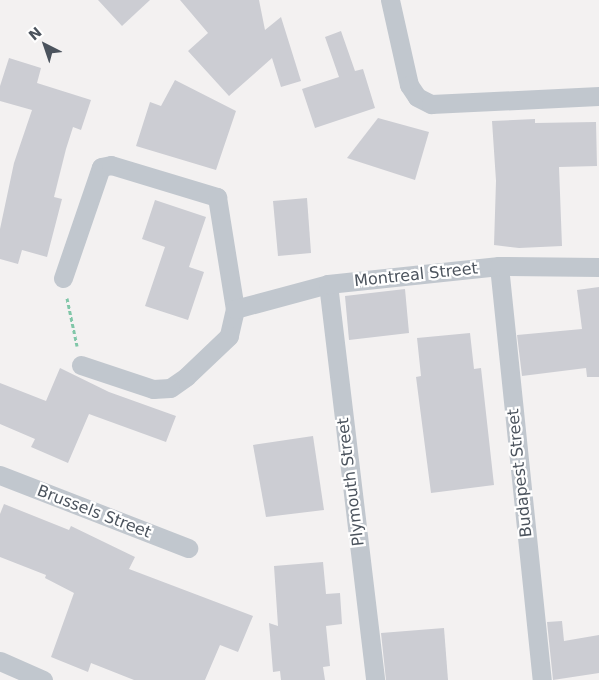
<!DOCTYPE html>
<html>
<head>
<meta charset="utf-8">
<style>
	body { margin:0 }
	#map { position:relative; width:599px; height:680px; overflow:hidden; background:#f3f1f1; font-family:"DejaVu Sans",sans-serif }
	div>[style] { position:absolute }
	[style*='--x'] { left:calc(var(--x)*1px); top:calc(var(--y)*1px); width:calc(var(--w)*1px); rotate:calc(var(--a)*1deg) }
	.building>* { inset:0; background:#cccdd3 }
	.path>* { height:3px; margin-top:-1.5px; transform-origin:0; background:repeating-linear-gradient(90deg,#80c6a8 0 4px,transparent 0 6.5px) }
	.street>* { height:19px; margin:-9.5px; padding:0 9.5px; transform-origin:9.5px; border-radius:9.5px; background:#c1c7ce }
	span { translate:-50% -50%; white-space:nowrap; text-align:center; line-height:1.15; -webkit-text-stroke:4.5px #fff; paint-order:stroke }
	.street-label { font-size:16px; color:#4b535d }
	.north { position:absolute; left:20px; top:20px; width:50px; height:50px; -webkit-text-stroke:4px #fff; paint-order:stroke; rotate:319deg; font-size:14px; font-weight:700; line-height:20px; text-align:center; color:#4b535d }
	.north::after { content:''; display:block; margin:auto; width:18px; height:22px; background:#4b535d; clip-path:polygon(50% 0,100% 100%,50% 72%,0 100%) }
</style>
</head>
<body>
<div id="map">
	<div class="building">
		<i style="clip-path:polygon(98px 0,150px 0,122px 26px)"></i>
		<i style="clip-path:polygon(180px 0,259px 0,265px 30px,281px 17px,301px 81px,281px 87px,272px 58px,229px 96px,188px 51px,208px 33px)"></i>
		<i style="clip-path:polygon(341px 31px,355px 71px,363px 69px,375px 108px,315px 128px,302px 89px,339px 77px,325px 37px)"></i>
		<i style="clip-path:polygon(9px 58px,41px 68px,37px 83px,91px 100px,81px 130px,73px 127px,66px 149px,54px 197px,62px 199px,47px 257px,22px 250px,18px 264px,0 259px,0 229px,14px 163px,32px 110px,0 101px,0 86px)"></i>
		<i style="clip-path:polygon(175px 80px,236px 111px,216px 170px,136px 146px,150px 102px,161px 106px)"></i>
		<i style="clip-path:polygon(378px 118px,429px 132px,415px 180px,347px 158px)"></i>
		<i style="clip-path:polygon(535px 119px,535px 123px,596px 122px,597px 166px,559px 167px,562px 246px,519px 248px,494px 245px,496px 181px,492px 121px)"></i>
		<i style="clip-path:polygon(307px 198px,311px 253px,278px 256px,273px 201px)"></i>
		<i style="clip-path:polygon(155px 200px,206px 217px,189px 267px,204px 272px,188px 320px,145px 306px,165px 247px,142px 239px)"></i>
		<i style="clip-path:polygon(599px 287px,599px 377px,587px 377px,586px 368px,522px 376px,517px 335px,582px 329px,577px 290px)"></i>
		<i style="clip-path:polygon(405px 289px,409px 333px,349px 340px,345px 296px)"></i>
		<i style="clip-path:polygon(470px 333px,474px 369px,481px 368px,494px 485px,431px 493px,416px 377px,421px 376px,417px 338px)"></i>
		<i style="clip-path:polygon(60px 368px,109px 392px,176px 416px,166px 442px,89px 414px,68px 463px,31px 447px,35px 439px,0 424px,0 383px,46px 401px)"></i>
		<i style="clip-path:polygon(313px 436px,324px 510px,266px 517px,253px 445px)"></i>
		<i style="clip-path:polygon(4px 504px,69px 530px,71px 526px,135px 557px,129px 569px,253px 616px,238px 652px,220px 645px,205px 680px,134px 680px,91px 663px,88px 672px,51px 657px,74px 593px,45px 578px,46px 575px,0 557px,0 514px)"></i>
		<i style="clip-path:polygon(323px 562px,326px 594px,340px 593px,342px 624px,326px 626px,330px 666px,323px 667px,325px 680px,281px 680px,280px 671px,273px 672px,269px 623px,278px 626px,274px 566px)"></i>
		<i style="clip-path:polygon(562px 621px,564px 641px,599px 635px,599px 673px,553px 680px,547px 622px)"></i>
		<i style="clip-path:polygon(444px 628px,448px 680px,386px 680px,381px 633px)"></i>
	</div>
	<div class="path">
		<i style="--x:67;--y:298;--w:49;--a:78.2"></i>
	</div>
	<div class="street">
		<i style="--x:390;--y:0;--w:87;--a:77.4"></i>
		<i style="--x:409;--y:85;--w:14;--a:56"></i>
		<i style="--x:417;--y:97;--w:16;--a:27"></i>
		<i style="--x:431;--y:104;--w:168;--a:-2.7"></i>
		<i style="--x:499;--y:266;--w:416;--a:84.1"></i>
		<i style="--x:63;--y:278;--w:117;--a:-71.1"></i>
		<i style="--x:101;--y:167;--w:10;--a:-11"></i>
		<i style="--x:111;--y:165;--w:111;--a:16.8"></i>
		<i style="--x:217;--y:197;--w:113;--a:80.9"></i>
		<i style="--x:235;--y:309;--w:28;--a:103"></i>
		<i style="--x:229;--y:336;--w:59;--a:136.4"></i>
		<i style="--x:186;--y:377;--w:19;--a:145"></i>
		<i style="--x:170;--y:388;--w:17;--a:177"></i>
		<i style="--x:153;--y:389;--w:76;--a:-161.6"></i>
		<i style="--x:328;--y:284;--w:399;--a:83.2"></i>
		<i style="--x:235;--y:309;--w:96;--a:-15"></i>
		<i style="--x:328;--y:284;--w:172;--a:-6"></i>
		<i style="--x:499;--y:266;--w:100;--a:0.6"></i>
		<i style="--x:0;--y:475;--w:202;--a:21.2"></i>
		<i style="--x:0;--y:661;--w:47;--a:23.8"></i>
	</div>
	<div class="street-label">
		<span style="left:416px;top:275px;rotate:-6deg">Montreal Street</span>
		<span style="left:520px;top:473px;rotate:-96deg">Budapest Street</span>
		<span style="left:351px;top:482px;rotate:-97deg">Plymouth Street</span>
		<span style="left:94px;top:512px;rotate:21deg">Brussels Street</span>
	</div>
	<div class="north">N</div>
</div>
</body>
</html>
